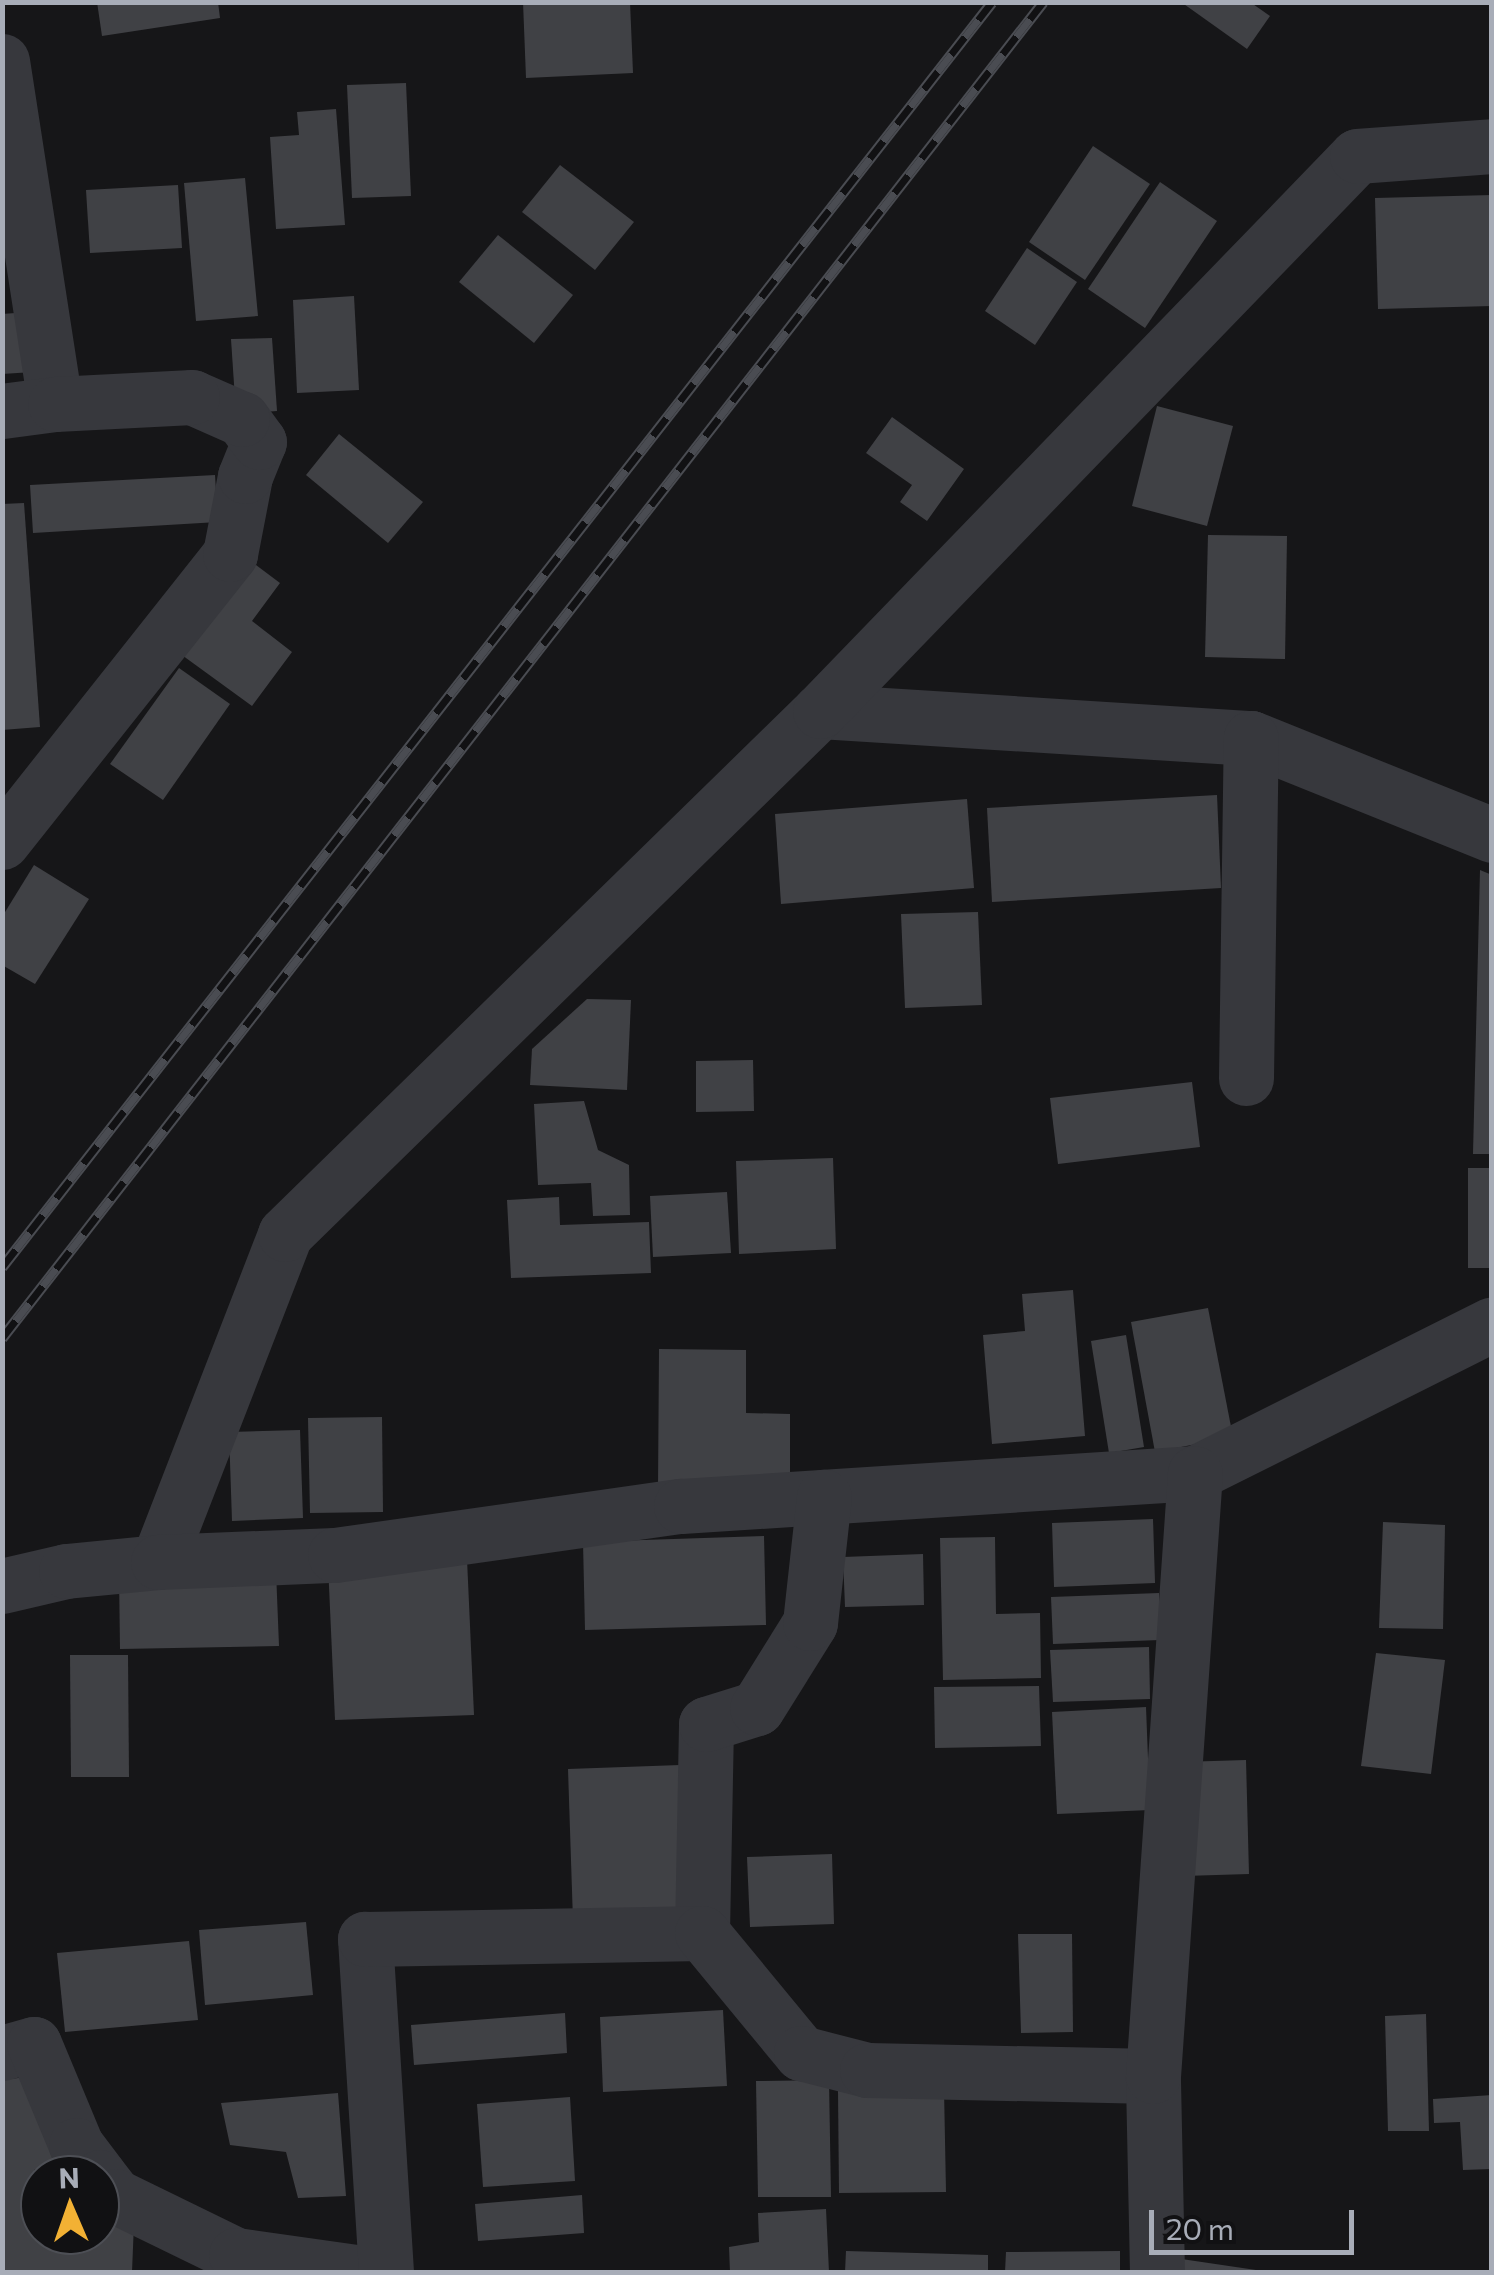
<!DOCTYPE html>
<html>
<head>
<meta charset="utf-8">
<style>
	body { margin:0 }
	#map { position:relative; width:1494px; height:2275px; overflow:hidden; background:#161618; font-family:Commissioner,sans-serif }
	div>[style] { position:absolute }
	[style*='--x'] { left:calc(var(--x)*1px); top:calc(var(--y)*1px); width:calc(var(--w)*1px); rotate:calc(var(--a)*1deg) }
	.building>* { inset:0; background:#404145 }
	.minor>* { height:55px; margin:-27.5px; padding:0 27.5px; transform-origin:27.5px; border-radius:27.5px; background:#37383d }
	.rail>* { height:11px; margin-top:-5.5px; transform-origin:0; background:repeating-linear-gradient(90deg,#111113 0 22px,#4a4c52 0 44px); box-sizing:border-box; border-block:2px solid #4a4c52 }
	span { translate:-50% -50%; white-space:nowrap; text-align:center; line-height:1.15; -webkit-text-stroke:10px #111113; paint-order:stroke }
	.frame { position:absolute; inset:0; border:5px solid #a8adb8; pointer-events:none }
	.north { position:absolute; left:20px; top:2155px; width:100px; height:100px; box-sizing:border-box; background:#111113; border:2px solid #4d4f55; border-radius:50%; rotate:358deg; font-size:28px; font-weight:700; line-height:40px; text-align:center; color:#a8adb8 }
	.north::after { content:''; display:block; margin:auto; width:35px; height:45px; background:#f2b134; clip-path:polygon(50% 0,100% 100%,50% 72%,0 100%) }
	.scale { position:absolute; left:1149px; top:2210px; width:205px; height:45px; box-sizing:border-box; border:5px solid #a8adb8; border-top:0; padding-left:12px; font-size:30px; line-height:35px; white-space:nowrap; color:#a8adb8; -webkit-text-stroke:8px #111113; paint-order:stroke }
</style>
</head>
<body>
<div id="map">
	<div class="building">
		<i style="clip-path:polygon(97px 2px,218px 2px,220px 18px,102px 36px)"></i>
		<i style="clip-path:polygon(523px 2px,630px 2px,633px 73px,526px 78px)"></i>
		<i style="clip-path:polygon(1181px 2px,1250px 2px,1270px 16px,1247px 49px)"></i>
		<i style="clip-path:polygon(406px 83px,411px 196px,352px 198px,347px 85px)"></i>
		<i style="clip-path:polygon(336px 109px,345px 225px,276px 229px,270px 137px,299px 135px,297px 112px)"></i>
		<i style="clip-path:polygon(1093px 146px,1150px 184px,1085px 280px,1029px 242px)"></i>
		<i style="clip-path:polygon(560px 165px,634px 222px,595px 270px,522px 212px)"></i>
		<i style="clip-path:polygon(245px 178px,258px 316px,196px 321px,184px 183px)"></i>
		<i style="clip-path:polygon(1160px 182px,1217px 221px,1145px 328px,1088px 289px)"></i>
		<i style="clip-path:polygon(178px 185px,182px 248px,90px 253px,86px 190px)"></i>
		<i style="clip-path:polygon(1492px 195px,1492px 306px,1378px 309px,1375px 198px)"></i>
		<i style="clip-path:polygon(498px 235px,573px 295px,534px 343px,459px 282px)"></i>
		<i style="clip-path:polygon(1027px 248px,1077px 282px,1035px 345px,985px 311px)"></i>
		<i style="clip-path:polygon(354px 296px,359px 390px,297px 393px,293px 300px)"></i>
		<i style="clip-path:polygon(29px 312px,33px 372px,2px 374px,2px 314px)"></i>
		<i style="clip-path:polygon(272px 338px,277px 411px,236px 414px,231px 339px)"></i>
		<i style="clip-path:polygon(1157px 406px,1233px 426px,1207px 526px,1132px 506px)"></i>
		<i style="clip-path:polygon(892px 417px,964px 469px,927px 521px,900px 502px,912px 485px,866px 453px)"></i>
		<i style="clip-path:polygon(339px 434px,423px 502px,388px 543px,306px 475px)"></i>
		<i style="clip-path:polygon(215px 475px,218px 522px,33px 533px,30px 485px)"></i>
		<i style="clip-path:polygon(24px 503px,40px 727px,2px 730px,2px 504px)"></i>
		<i style="clip-path:polygon(1208px 535px,1287px 536px,1285px 659px,1205px 657px)"></i>
		<i style="clip-path:polygon(244px 556px,280px 583px,252px 621px,292px 652px,252px 706px,175px 650px)"></i>
		<i style="clip-path:polygon(179px 668px,230px 704px,163px 800px,110px 764px)"></i>
		<i style="clip-path:polygon(1217px 795px,1221px 888px,992px 902px,987px 808px)"></i>
		<i style="clip-path:polygon(967px 799px,974px 888px,781px 904px,775px 814px)"></i>
		<i style="clip-path:polygon(34px 865px,89px 899px,35px 984px,2px 965px,2px 917px)"></i>
		<i style="clip-path:polygon(1480px 870px,1492px 875px,1492px 1154px,1473px 1154px)"></i>
		<i style="clip-path:polygon(978px 912px,982px 1005px,905px 1008px,901px 914px)"></i>
		<i style="clip-path:polygon(587px 999px,631px 1000px,627px 1090px,530px 1085px,532px 1049px)"></i>
		<i style="clip-path:polygon(753px 1060px,754px 1111px,696px 1112px,696px 1061px)"></i>
		<i style="clip-path:polygon(1192px 1082px,1200px 1147px,1058px 1164px,1050px 1098px)"></i>
		<i style="clip-path:polygon(584px 1101px,598px 1150px,629px 1165px,630px 1215px,593px 1216px,591px 1183px,538px 1185px,534px 1104px)"></i>
		<i style="clip-path:polygon(833px 1158px,836px 1249px,739px 1254px,736px 1161px)"></i>
		<i style="clip-path:polygon(1468px 1168px,1492px 1168px,1492px 1268px,1468px 1268px)"></i>
		<i style="clip-path:polygon(727px 1192px,731px 1253px,653px 1257px,650px 1196px)"></i>
		<i style="clip-path:polygon(559px 1197px,560px 1225px,649px 1222px,651px 1273px,511px 1278px,507px 1200px)"></i>
		<i style="clip-path:polygon(1073px 1290px,1085px 1436px,992px 1444px,983px 1335px,1025px 1331px,1022px 1294px)"></i>
		<i style="clip-path:polygon(1208px 1308px,1233px 1437px,1155px 1452px,1131px 1322px)"></i>
		<i style="clip-path:polygon(1126px 1335px,1144px 1447px,1109px 1453px,1091px 1341px)"></i>
		<i style="clip-path:polygon(659px 1349px,746px 1350px,746px 1413px,790px 1414px,790px 1489px,658px 1488px)"></i>
		<i style="clip-path:polygon(382px 1417px,383px 1512px,310px 1513px,308px 1418px)"></i>
		<i style="clip-path:polygon(300px 1430px,303px 1518px,232px 1521px,229px 1432px)"></i>
		<i style="clip-path:polygon(1153px 1519px,1155px 1583px,1054px 1587px,1052px 1523px)"></i>
		<i style="clip-path:polygon(1383px 1522px,1445px 1525px,1443px 1629px,1379px 1628px)"></i>
		<i style="clip-path:polygon(764px 1536px,766px 1625px,585px 1630px,583px 1542px)"></i>
		<i style="clip-path:polygon(995px 1537px,996px 1614px,1040px 1613px,1041px 1678px,943px 1680px,940px 1538px)"></i>
		<i style="clip-path:polygon(923px 1554px,924px 1605px,845px 1607px,843px 1557px)"></i>
		<i style="clip-path:polygon(467px 1559px,474px 1715px,335px 1720px,328px 1564px)"></i>
		<i style="clip-path:polygon(276px 1571px,279px 1646px,120px 1649px,119px 1574px)"></i>
		<i style="clip-path:polygon(1159px 1593px,1160px 1640px,1053px 1644px,1051px 1597px)"></i>
		<i style="clip-path:polygon(1149px 1647px,1150px 1699px,1053px 1702px,1050px 1650px)"></i>
		<i style="clip-path:polygon(1376px 1653px,1445px 1660px,1431px 1774px,1361px 1766px)"></i>
		<i style="clip-path:polygon(70px 1655px,128px 1655px,129px 1777px,71px 1777px)"></i>
		<i style="clip-path:polygon(1039px 1686px,1041px 1746px,935px 1748px,934px 1687px)"></i>
		<i style="clip-path:polygon(1146px 1707px,1150px 1810px,1057px 1814px,1052px 1712px)"></i>
		<i style="clip-path:polygon(1246px 1760px,1249px 1874px,1184px 1876px,1181px 1762px)"></i>
		<i style="clip-path:polygon(680px 1765px,685px 1917px,573px 1921px,568px 1769px)"></i>
		<i style="clip-path:polygon(832px 1854px,834px 1924px,750px 1927px,747px 1857px)"></i>
		<i style="clip-path:polygon(306px 1922px,313px 1995px,205px 2005px,199px 1930px)"></i>
		<i style="clip-path:polygon(1018px 1934px,1072px 1934px,1073px 2032px,1021px 2033px)"></i>
		<i style="clip-path:polygon(189px 1941px,198px 2020px,65px 2032px,57px 1953px)"></i>
		<i style="clip-path:polygon(723px 2010px,727px 2086px,603px 2092px,600px 2017px)"></i>
		<i style="clip-path:polygon(565px 2013px,567px 2053px,414px 2065px,411px 2025px)"></i>
		<i style="clip-path:polygon(1426px 2014px,1429px 2131px,1388px 2131px,1385px 2016px)"></i>
		<i style="clip-path:polygon(26px 2077px,65px 2159px,34px 2170px,40px 2235px,100px 2235px,100px 2225px,134px 2223px,132px 2272px,2px 2272px,2px 2080px)"></i>
		<i style="clip-path:polygon(829px 2080px,831px 2197px,758px 2197px,756px 2081px)"></i>
		<i style="clip-path:polygon(944px 2089px,946px 2192px,839px 2193px,838px 2090px)"></i>
		<i style="clip-path:polygon(338px 2093px,346px 2196px,298px 2198px,286px 2152px,230px 2145px,221px 2103px)"></i>
		<i style="clip-path:polygon(1492px 2095px,1492px 2169px,1463px 2170px,1460px 2122px,1434px 2123px,1433px 2099px)"></i>
		<i style="clip-path:polygon(570px 2097px,575px 2181px,483px 2187px,477px 2104px)"></i>
		<i style="clip-path:polygon(582px 2195px,584px 2233px,478px 2241px,475px 2204px)"></i>
		<i style="clip-path:polygon(826px 2209px,829px 2272px,730px 2272px,729px 2247px,759px 2242px,758px 2213px)"></i>
		<i style="clip-path:polygon(846px 2251px,988px 2255px,988px 2272px,845px 2272px)"></i>
		<i style="clip-path:polygon(1120px 2251px,1120px 2272px,1005px 2272px,1006px 2252px)"></i>
		<i style="clip-path:polygon(1168px 2257px,1256px 2270px,1256px 2272px,1168px 2272px)"></i>
	</div>
	<div class="minor">
		<i style="--x:2;--y:61;--w:347;--a:81.2"></i>
		<i style="--x:55;--y:404;--w:53;--a:172.5"></i>
		<i style="--x:820;--y:711;--w:432;--a:3.6"></i>
		<i style="--x:1251;--y:738;--w:260;--a:21.9"></i>
		<i style="--x:2;--y:842;--w:367;--a:-51.6"></i>
		<i style="--x:230;--y:554;--w:79;--a:-79.1"></i>
		<i style="--x:245;--y:476;--w:37;--a:-68"></i>
		<i style="--x:259;--y:442;--w:29;--a:-126"></i>
		<i style="--x:242;--y:419;--w:55;--a:-156.3"></i>
		<i style="--x:192;--y:397;--w:137;--a:177.1"></i>
		<i style="--x:1246;--y:1078;--w:340;--a:-89.2"></i>
		<i style="--x:158;--y:1562;--w:352;--a:-68.8"></i>
		<i style="--x:285;--y:1234;--w:748;--a:-44.35"></i>
		<i style="--x:820;--y:711;--w:772;--a:-45.94"></i>
		<i style="--x:1357;--y:156;--w:135;--a:-4.2"></i>
		<i style="--x:2;--y:1586;--w:66;--a:-13.2"></i>
		<i style="--x:66;--y:1571;--w:92;--a:-5.6"></i>
		<i style="--x:158;--y:1562;--w:177;--a:-2.3"></i>
		<i style="--x:335;--y:1555;--w:349;--a:-8.1"></i>
		<i style="--x:681;--y:1506;--w:515;--a:-3.67"></i>
		<i style="--x:1195;--y:1473;--w:332;--a:-26.6"></i>
		<i style="--x:702;--y:1933;--w:209;--a:-88.9"></i>
		<i style="--x:706;--y:1724;--w:53;--a:-17.4"></i>
		<i style="--x:757;--y:1708;--w:100;--a:-58.1"></i>
		<i style="--x:810;--y:1623;--w:127;--a:-83.7"></i>
		<i style="--x:2;--y:2053;--w:33;--a:-16"></i>
		<i style="--x:34;--y:2044;--w:109;--a:67.4"></i>
		<i style="--x:76;--y:2145;--w:38;--a:53"></i>
		<i style="--x:100;--y:2177;--w:24;--a:52"></i>
		<i style="--x:115;--y:2196;--w:135;--a:26"></i>
		<i style="--x:236;--y:2255;--w:121;--a:8.1"></i>
		<i style="--x:386;--y:2272;--w:334;--a:-93.6"></i>
		<i style="--x:365;--y:1939;--w:337;--a:-1"></i>
		<i style="--x:702;--y:1933;--w:156;--a:50.5"></i>
		<i style="--x:801;--y:2053;--w:68;--a:14.4"></i>
		<i style="--x:867;--y:2070;--w:286;--a:1.2"></i>
		<i style="--x:1157;--y:2272;--w:196;--a:-91.2"></i>
		<i style="--x:1153;--y:2076;--w:604;--a:-86.02"></i>
	</div>
	<div class="rail">
		<i style="--x:2;--y:1267;--w:1606;--a:-51.95"></i>
		<i style="--x:2;--y:1338;--w:1694;--a:-52.07"></i>
	</div>
	<div class="frame"></div>
	<div class="north">N</div>
	<div class="scale">20 m</div>
</div>
</body>
</html>
